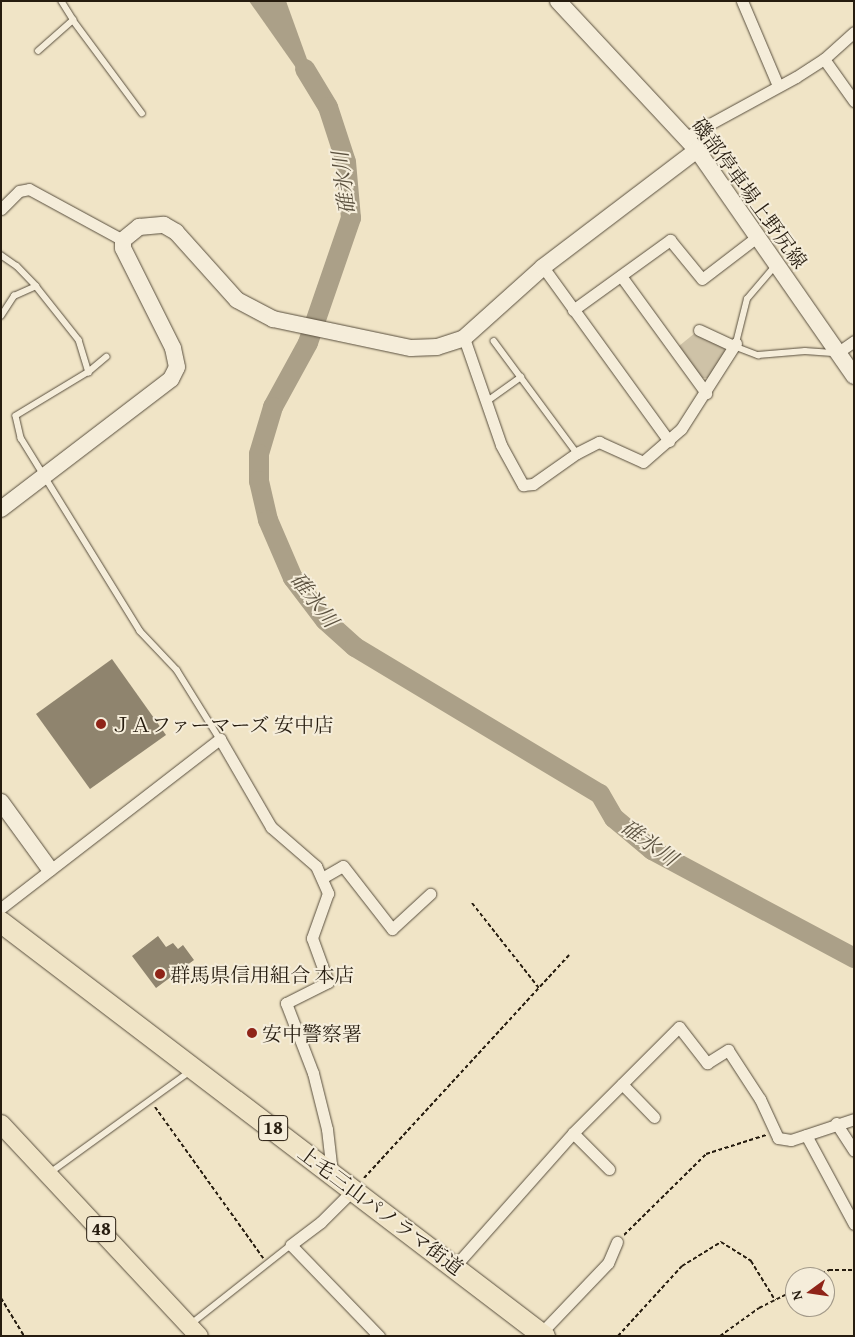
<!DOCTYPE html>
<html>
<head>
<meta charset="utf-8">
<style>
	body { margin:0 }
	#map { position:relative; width:855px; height:1337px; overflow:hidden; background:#f0e4c6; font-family:"Gentium Book Plus","Noto Serif JP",serif }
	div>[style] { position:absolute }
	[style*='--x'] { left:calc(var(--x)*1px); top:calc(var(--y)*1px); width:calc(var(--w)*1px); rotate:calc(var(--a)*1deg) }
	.green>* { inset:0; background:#cec2a7 }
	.water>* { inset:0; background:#aba088 }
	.river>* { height:20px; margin:-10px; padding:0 10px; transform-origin:10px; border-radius:10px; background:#aba088 }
	.building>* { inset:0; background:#8f846e }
	.path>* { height:2px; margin-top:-1px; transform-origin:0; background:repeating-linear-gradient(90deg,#261c0f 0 4px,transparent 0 6.5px) }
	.roads { filter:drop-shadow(0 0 1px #584e3d) drop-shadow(0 0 1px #584e3d) }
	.lane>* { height:5.5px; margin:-2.75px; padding:0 2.75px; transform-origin:2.75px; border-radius:2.75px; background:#f5edda }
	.street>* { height:11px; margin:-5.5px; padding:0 5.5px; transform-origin:5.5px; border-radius:5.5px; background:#f5edda }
	.secondary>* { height:16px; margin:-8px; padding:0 8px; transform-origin:8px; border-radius:8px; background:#f5edda }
	.primary>* { height:18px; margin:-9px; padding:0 9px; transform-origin:9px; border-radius:9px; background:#f0e4c6 }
	.highway>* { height:21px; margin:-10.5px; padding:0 10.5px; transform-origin:10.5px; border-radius:10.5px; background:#f0e4c6 }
	.dots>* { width:14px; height:14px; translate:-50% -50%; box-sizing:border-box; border:2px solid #f5edda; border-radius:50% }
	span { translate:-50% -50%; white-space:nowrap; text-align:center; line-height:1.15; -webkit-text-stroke:4px #f5edda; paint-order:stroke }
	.shield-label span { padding:1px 4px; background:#f5edda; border:1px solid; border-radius:4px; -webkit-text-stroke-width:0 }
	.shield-label { font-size:19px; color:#261c0f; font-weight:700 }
	.street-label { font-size:20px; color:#261c0f }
	.poi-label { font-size:20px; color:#261c0f }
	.left { translate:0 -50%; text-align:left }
	.water-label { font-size:21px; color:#5b513f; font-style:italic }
	.frame { position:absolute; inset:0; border:2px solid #261c0f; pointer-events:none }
	.north { position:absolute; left:785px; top:1267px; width:50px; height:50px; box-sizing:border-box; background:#f5edda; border:1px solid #a29989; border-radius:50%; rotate:256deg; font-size:14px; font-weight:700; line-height:20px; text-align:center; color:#261c0f }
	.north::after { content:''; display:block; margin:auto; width:18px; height:22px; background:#8f2418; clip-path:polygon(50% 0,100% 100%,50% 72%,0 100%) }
</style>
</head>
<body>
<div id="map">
	<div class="green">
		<i style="clip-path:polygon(695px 333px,723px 344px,725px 352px,709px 378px,702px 378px,679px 346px)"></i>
	</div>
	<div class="water">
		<i style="clip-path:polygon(249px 1px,286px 1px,325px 109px)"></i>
	</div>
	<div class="river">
		<i style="--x:305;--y:69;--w:44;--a:58.8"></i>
		<i style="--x:328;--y:107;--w:58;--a:71.9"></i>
		<i style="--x:346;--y:162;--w:56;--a:84.9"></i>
		<i style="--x:351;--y:218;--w:132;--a:109"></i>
		<i style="--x:308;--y:343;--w:73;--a:118.7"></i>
		<i style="--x:273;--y:407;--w:49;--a:106.6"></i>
		<i style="--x:259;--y:454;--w:27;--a:90"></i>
		<i style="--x:259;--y:481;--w:40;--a:77"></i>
		<i style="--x:268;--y:520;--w:63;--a:66.7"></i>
		<i style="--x:293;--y:578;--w:53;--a:52.7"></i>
		<i style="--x:325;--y:620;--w:40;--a:42"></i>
		<i style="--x:355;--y:647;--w:286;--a:31"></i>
		<i style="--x:600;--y:794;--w:28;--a:60"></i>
		<i style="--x:614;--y:818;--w:50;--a:40.1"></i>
		<i style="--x:652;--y:850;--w:229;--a:28.1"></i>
	</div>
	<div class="building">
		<i style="clip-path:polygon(112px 659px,166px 735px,90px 789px,36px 714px)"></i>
		<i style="clip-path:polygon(158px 936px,166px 947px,173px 943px,178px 949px,183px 945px,194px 960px,156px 988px,132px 956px)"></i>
	</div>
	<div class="path">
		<i style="--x:472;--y:903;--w:108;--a:51.8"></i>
		<i style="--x:155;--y:1107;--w:186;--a:54.4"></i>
		<i style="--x:364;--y:1178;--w:303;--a:-47.4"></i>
		<i style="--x:624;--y:1235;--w:115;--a:-44.6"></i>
		<i style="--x:706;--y:1154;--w:63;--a:-17.6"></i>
		<i style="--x:816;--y:1277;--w:15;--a:-28"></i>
		<i style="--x:829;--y:1270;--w:25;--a:0"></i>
		<i style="--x:1;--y:1298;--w:44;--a:58.8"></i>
		<i style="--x:618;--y:1336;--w:95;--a:-47.6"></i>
		<i style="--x:682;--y:1266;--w:46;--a:-31.6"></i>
		<i style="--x:721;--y:1242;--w:36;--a:32"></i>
		<i style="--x:751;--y:1261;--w:46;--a:58.4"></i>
		<i style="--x:720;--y:1336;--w:48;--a:-35.7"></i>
		<i style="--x:759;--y:1308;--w:40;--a:-26.6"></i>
	</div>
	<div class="roads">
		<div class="lane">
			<i style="--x:73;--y:20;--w:116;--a:53.4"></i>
			<i style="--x:38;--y:51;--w:47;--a:-41.5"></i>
			<i style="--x:73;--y:20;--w:22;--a:-122"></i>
			<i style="--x:1;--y:255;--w:19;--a:35"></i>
			<i style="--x:17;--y:266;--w:28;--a:46"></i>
			<i style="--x:36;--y:286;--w:69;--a:51.5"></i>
			<i style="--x:79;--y:340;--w:34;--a:73"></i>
			<i style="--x:1;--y:316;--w:24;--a:-57"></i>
			<i style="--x:14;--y:296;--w:24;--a:-24"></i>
			<i style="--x:494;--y:341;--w:139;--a:53.5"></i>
			<i style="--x:736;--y:343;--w:45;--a:-76"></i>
			<i style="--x:747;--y:299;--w:45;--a:-49.5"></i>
			<i style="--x:734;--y:346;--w:26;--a:21"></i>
			<i style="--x:758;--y:355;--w:47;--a:-4.9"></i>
			<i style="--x:805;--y:351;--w:31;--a:4"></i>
			<i style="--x:107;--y:357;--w:23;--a:140"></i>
			<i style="--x:89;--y:372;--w:85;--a:148.9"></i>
			<i style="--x:16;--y:416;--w:23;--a:77"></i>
			<i style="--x:21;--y:438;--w:227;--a:58.3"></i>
			<i style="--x:140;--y:631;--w:54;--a:46.5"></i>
			<i style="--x:177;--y:670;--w:81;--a:58.1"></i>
			<i style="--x:486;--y:402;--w:43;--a:-35.5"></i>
			<i style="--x:51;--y:1172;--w:170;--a:-35.9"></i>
			<i style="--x:191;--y:1324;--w:127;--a:-38.3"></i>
		</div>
		<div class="street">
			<i style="--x:742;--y:1;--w:92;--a:67"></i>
			<i style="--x:824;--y:59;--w:52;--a:54.5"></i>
			<i style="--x:686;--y:137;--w:125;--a:-28.6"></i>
			<i style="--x:796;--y:77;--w:33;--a:-33"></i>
			<i style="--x:824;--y:59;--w:40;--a:-42"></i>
			<i style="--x:1;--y:209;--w:25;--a:-45"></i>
			<i style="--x:19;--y:191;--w:10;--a:-11"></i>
			<i style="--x:29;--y:189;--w:107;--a:28.5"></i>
			<i style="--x:543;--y:267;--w:215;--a:54.1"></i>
			<i style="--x:621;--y:276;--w:145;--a:54"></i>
			<i style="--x:573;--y:310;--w:120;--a:-35.8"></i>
			<i style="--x:670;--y:240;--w:50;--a:50.6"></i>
			<i style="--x:702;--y:279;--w:71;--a:-37.5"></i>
			<i style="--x:699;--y:330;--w:38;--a:25"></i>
			<i style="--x:464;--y:338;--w:113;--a:70.9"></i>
			<i style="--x:501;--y:445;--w:46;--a:61.2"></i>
			<i style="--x:523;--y:485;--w:10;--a:-6"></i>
			<i style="--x:533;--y:484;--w:54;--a:-35.2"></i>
			<i style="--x:577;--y:453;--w:25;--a:-27"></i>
			<i style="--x:599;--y:442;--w:48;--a:24.4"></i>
			<i style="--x:643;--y:462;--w:50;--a:-41"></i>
			<i style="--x:681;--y:429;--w:102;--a:-57.4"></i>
			<i style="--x:837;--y:353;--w:21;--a:-35"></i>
			<i style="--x:322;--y:878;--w:24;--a:-30"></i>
			<i style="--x:343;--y:866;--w:80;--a:52.1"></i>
			<i style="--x:392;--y:929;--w:52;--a:-42.6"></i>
			<i style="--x:1;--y:908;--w:277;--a:-37.7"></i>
			<i style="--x:220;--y:739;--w:102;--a:59.9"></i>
			<i style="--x:271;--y:827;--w:60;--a:40.9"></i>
			<i style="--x:316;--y:866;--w:30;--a:66"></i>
			<i style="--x:328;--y:893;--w:48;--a:109.6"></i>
			<i style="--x:312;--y:938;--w:47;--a:70"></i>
			<i style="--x:328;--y:982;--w:47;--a:153.4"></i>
			<i style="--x:286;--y:1003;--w:75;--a:68.9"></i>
			<i style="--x:313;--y:1073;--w:58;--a:76"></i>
			<i style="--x:327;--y:1129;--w:44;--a:83.5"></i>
			<i style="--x:622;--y:1084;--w:46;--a:45.9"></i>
			<i style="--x:836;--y:1123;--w:33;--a:57"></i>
			<i style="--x:573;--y:1133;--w:51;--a:45"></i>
			<i style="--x:806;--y:1135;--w:101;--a:61.7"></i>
			<i style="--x:354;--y:1189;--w:47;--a:135"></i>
			<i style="--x:321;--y:1222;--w:38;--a:143"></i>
			<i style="--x:291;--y:1245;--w:127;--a:46"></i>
			<i style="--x:455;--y:1266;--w:178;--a:-48.4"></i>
			<i style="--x:573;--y:1133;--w:150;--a:-45"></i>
			<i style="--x:679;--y:1027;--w:46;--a:52.1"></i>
			<i style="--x:707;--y:1063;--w:25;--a:-32"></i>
			<i style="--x:728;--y:1050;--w:59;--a:56.9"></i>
			<i style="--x:760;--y:1099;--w:43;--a:65.2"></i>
			<i style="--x:778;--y:1138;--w:13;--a:9"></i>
			<i style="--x:791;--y:1140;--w:66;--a:-18.4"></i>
			<i style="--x:541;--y:1333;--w:97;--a:-46.3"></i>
			<i style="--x:608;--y:1263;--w:23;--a:-67"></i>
		</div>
		<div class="secondary">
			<i style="--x:558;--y:1;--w:204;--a:47"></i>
			<i style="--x:697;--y:150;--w:275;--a:55.2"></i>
			<i style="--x:1;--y:509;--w:214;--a:-37.4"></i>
			<i style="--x:171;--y:379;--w:13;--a:-63"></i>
			<i style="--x:177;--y:367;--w:19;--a:-102"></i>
			<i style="--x:173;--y:348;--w:112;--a:-116.6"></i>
			<i style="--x:123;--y:248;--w:8;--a:-90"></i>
			<i style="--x:123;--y:240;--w:21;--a:-39"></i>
			<i style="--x:139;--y:227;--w:25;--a:-5"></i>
			<i style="--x:164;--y:225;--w:14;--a:30"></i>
			<i style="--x:176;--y:232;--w:91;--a:48.1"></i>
			<i style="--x:237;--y:300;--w:41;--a:27.8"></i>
			<i style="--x:273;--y:319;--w:141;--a:11.9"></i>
			<i style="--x:411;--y:348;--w:26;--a:-2"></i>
			<i style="--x:437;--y:347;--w:28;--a:-18"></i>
			<i style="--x:464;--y:338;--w:106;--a:-41.9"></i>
			<i style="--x:543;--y:267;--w:193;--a:-37.2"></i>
			<i style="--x:1;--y:802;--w:82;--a:54"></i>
		</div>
		<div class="primary">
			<i style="--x:1;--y:1124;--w:290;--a:47"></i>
		</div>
		<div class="highway">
			<i style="--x:1;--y:922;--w:683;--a:37.32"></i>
		</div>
	</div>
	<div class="dots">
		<i style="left:101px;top:724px;background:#8f2418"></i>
		<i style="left:160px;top:974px;background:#8f2418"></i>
		<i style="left:252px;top:1033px;background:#8f2418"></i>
	</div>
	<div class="shield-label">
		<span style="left:273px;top:1128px">18</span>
		<span style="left:101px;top:1229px">48</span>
	</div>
	<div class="street-label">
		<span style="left:750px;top:193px;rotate:54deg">磯部停車場上野尻線</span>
		<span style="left:381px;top:1210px;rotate:37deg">上毛三山パノラマ街道</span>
	</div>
	<div class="poi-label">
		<span class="left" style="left:111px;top:724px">ＪＡファーマーズ 安中店</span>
		<span class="left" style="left:170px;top:974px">群馬県信用組合 本店</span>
		<span class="left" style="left:262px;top:1033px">安中警察署</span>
	</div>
	<div class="water-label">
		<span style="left:344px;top:183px;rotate:-97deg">碓氷川</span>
		<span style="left:314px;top:600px;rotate:52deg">碓氷川</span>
		<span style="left:649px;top:843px;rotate:35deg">碓氷川</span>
	</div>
	<div class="frame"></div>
	<div class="north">N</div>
</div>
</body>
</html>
